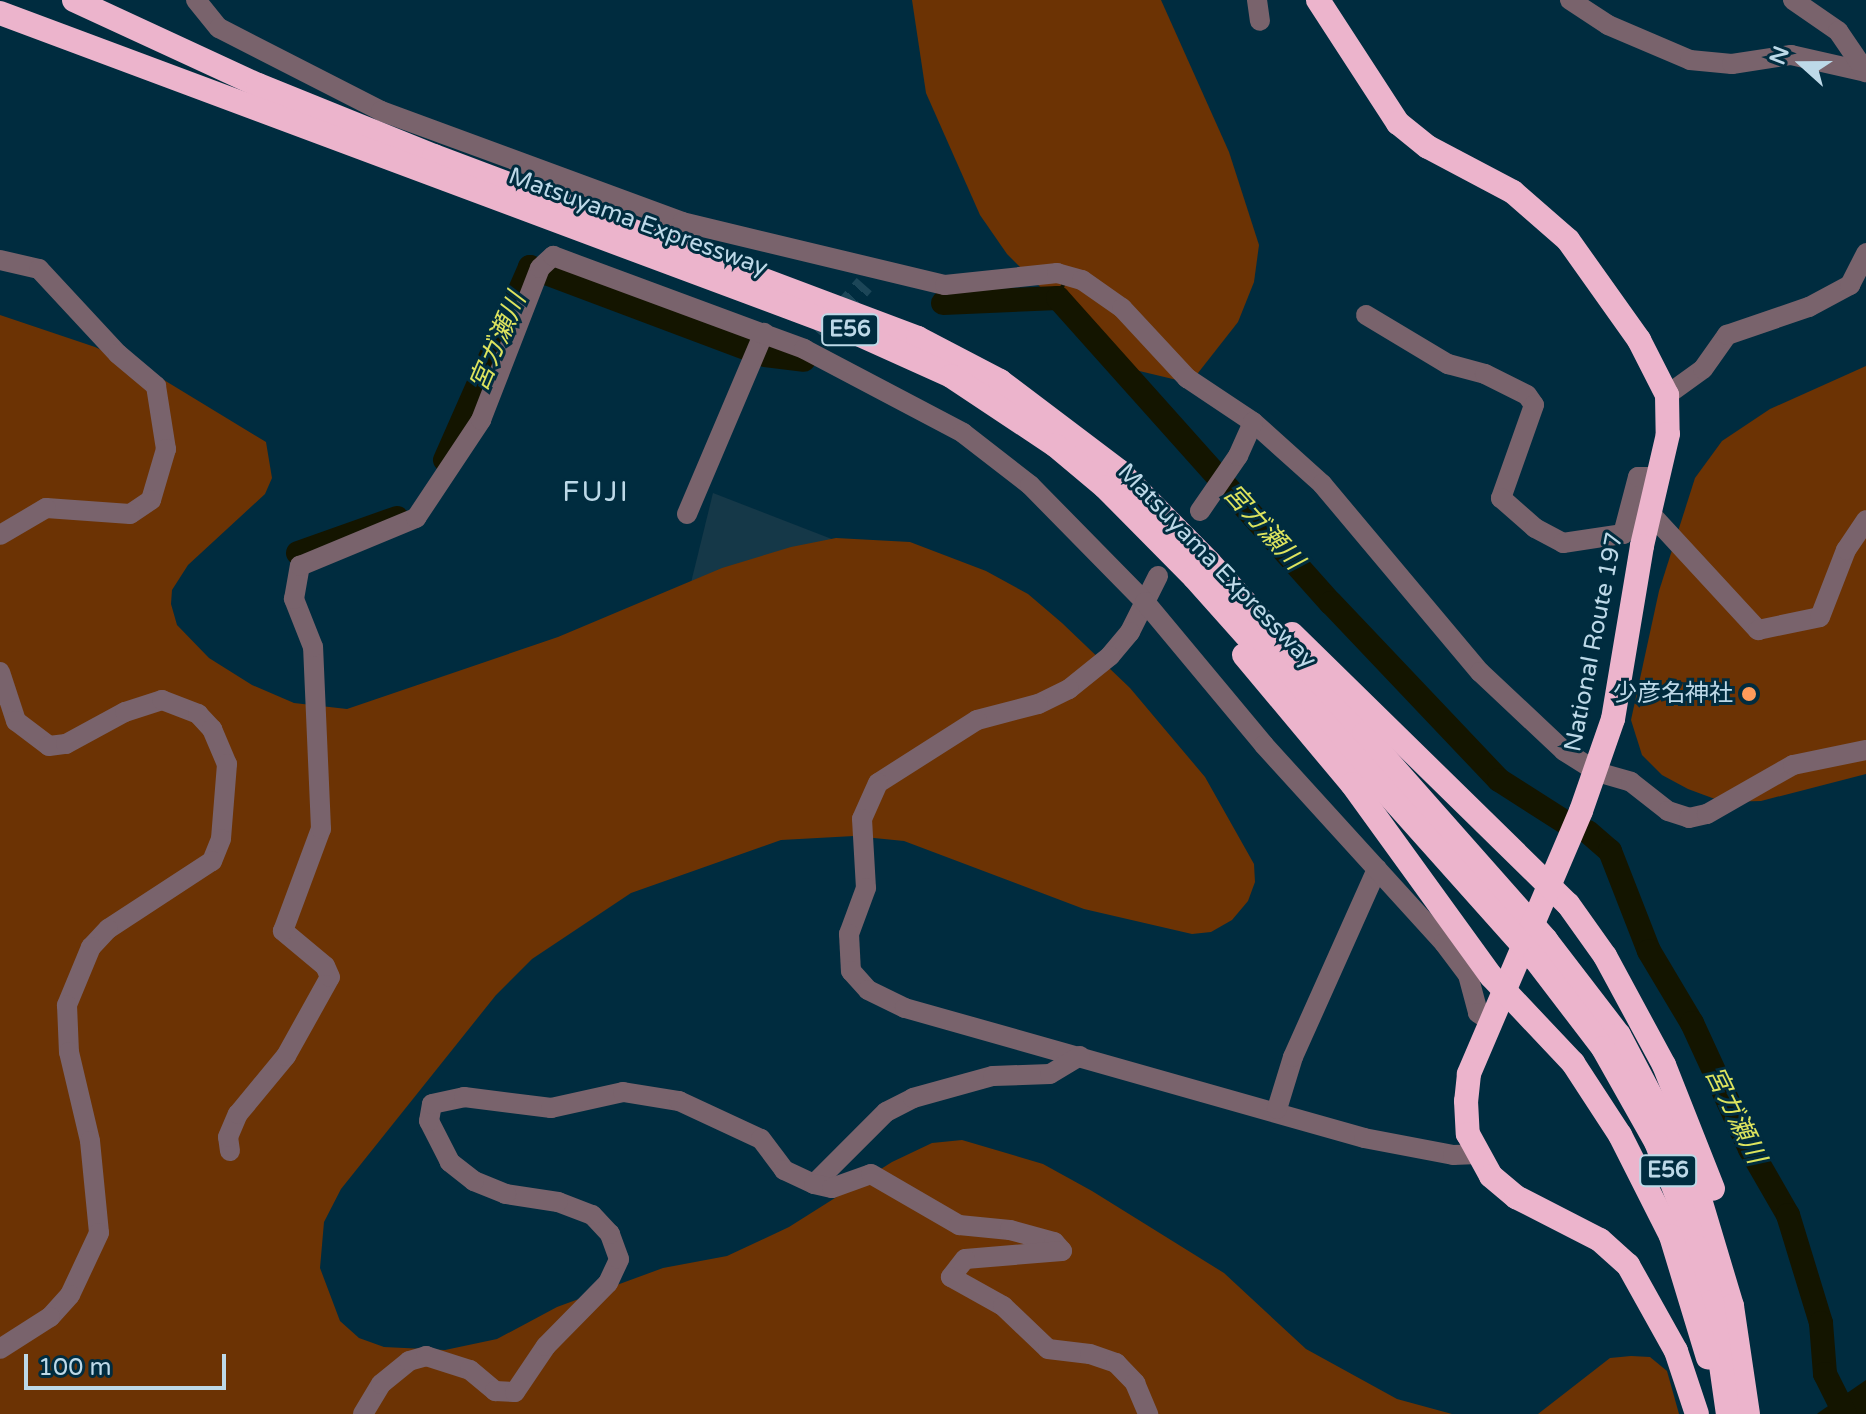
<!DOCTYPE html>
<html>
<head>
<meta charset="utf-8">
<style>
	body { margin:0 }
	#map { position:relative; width:1866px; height:1414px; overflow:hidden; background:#002c3f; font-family:"Varela Round","Noto Sans JP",sans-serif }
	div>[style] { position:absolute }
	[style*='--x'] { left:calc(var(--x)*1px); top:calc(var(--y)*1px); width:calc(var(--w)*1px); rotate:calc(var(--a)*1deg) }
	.built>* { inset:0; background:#153848 }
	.green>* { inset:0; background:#6c3304 }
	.water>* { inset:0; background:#141500 }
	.stream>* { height:4px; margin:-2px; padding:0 2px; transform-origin:2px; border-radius:2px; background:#141500 }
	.river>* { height:24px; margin:-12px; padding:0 12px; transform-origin:12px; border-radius:12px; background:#141500 }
	.minor-tunnel>* { height:20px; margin-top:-10px; transform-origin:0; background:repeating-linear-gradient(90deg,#1c4658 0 20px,transparent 0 30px) }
	.minor>* { height:20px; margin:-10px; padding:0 10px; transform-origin:10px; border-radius:10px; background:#79636c }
	.highway>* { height:24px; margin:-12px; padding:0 12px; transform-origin:12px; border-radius:12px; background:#ecb4cc }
	.dots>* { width:22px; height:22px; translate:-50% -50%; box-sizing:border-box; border:4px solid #002c3f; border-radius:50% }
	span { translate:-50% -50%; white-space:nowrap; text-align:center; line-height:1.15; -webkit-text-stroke:6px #002c3f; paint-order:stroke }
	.shield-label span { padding:2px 6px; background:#002c3f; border:2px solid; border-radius:6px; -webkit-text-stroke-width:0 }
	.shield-label { font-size:22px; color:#bdd9e8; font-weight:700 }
	.street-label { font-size:24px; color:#bdd9e8 }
	.poi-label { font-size:24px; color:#bdd9e8 }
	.right { translate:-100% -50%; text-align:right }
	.water-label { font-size:26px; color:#dde45e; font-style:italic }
	.quarter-label { font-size:28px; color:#bdd9e8; letter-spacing:2px }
	.north { position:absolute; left:1762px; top:24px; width:80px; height:80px; -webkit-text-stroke:6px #002c3f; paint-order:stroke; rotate:291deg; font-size:22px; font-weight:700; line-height:32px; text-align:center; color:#bdd9e8 }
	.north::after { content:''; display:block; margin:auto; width:28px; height:36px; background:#bdd9e8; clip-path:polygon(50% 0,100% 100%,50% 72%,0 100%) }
	.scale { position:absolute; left:24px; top:1354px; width:202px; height:36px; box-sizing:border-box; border:4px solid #bdd9e8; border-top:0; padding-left:10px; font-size:24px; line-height:28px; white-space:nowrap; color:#bdd9e8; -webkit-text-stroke:6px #002c3f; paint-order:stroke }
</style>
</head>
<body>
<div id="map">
	<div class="built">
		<i style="clip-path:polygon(713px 493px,891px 562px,688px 595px)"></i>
	</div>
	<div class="green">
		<i style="clip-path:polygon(912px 0,1161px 0,1229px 152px,1259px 245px,1254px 282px,1238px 322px,1198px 373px,1177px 380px,1131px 369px,1111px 357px,1007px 254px,980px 215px,926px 93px)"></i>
		<i style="clip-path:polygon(0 315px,95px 347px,159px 377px,266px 442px,272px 478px,265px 494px,188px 565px,172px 590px,171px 604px,177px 625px,209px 658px,252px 685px,294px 703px,347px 709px,558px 637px,722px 568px,791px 547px,836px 538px,910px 542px,986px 571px,1028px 594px,1062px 623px,1130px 688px,1205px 777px,1254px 864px,1255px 882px,1248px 901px,1232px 920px,1211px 932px,1192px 934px,1084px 909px,904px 841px,854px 836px,781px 840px,631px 893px,532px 959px,496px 995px,341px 1189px,324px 1222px,320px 1268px,340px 1321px,359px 1338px,384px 1347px,445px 1350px,497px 1339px,557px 1307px,663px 1268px,727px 1256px,789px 1227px,892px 1162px,932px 1143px,962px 1140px,1043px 1164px,1092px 1191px,1224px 1273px,1306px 1349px,1397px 1399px,1452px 1414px,0 1414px)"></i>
		<i style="clip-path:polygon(1866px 366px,1866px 774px,1761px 801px,1723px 802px,1688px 789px,1662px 775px,1642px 755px,1631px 720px,1659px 591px,1695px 478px,1722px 441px,1770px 409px)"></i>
		<i style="clip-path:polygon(1631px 1356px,1650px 1357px,1667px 1371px,1679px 1414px,1538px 1414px,1610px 1358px)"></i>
	</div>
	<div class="water">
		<i style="clip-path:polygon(1866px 1380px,1866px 1414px,1817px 1414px,1818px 1413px)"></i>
	</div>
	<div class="stream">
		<i style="--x:1058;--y:298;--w:17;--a:-69"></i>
	</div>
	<div class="river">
		<i style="--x:943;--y:303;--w:115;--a:-2.5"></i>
		<i style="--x:1058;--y:298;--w:409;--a:48.2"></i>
		<i style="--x:1331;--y:603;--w:244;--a:46.5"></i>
		<i style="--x:1499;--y:780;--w:76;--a:32.6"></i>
		<i style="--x:765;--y:355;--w:39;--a:7"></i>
		<i style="--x:445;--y:460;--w:211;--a:-66.2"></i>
		<i style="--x:530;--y:267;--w:231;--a:20.6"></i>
		<i style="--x:298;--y:553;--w:105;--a:-19.5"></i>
		<i style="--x:1588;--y:832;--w:29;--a:41"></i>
		<i style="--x:1610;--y:851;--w:107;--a:68.7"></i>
		<i style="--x:1649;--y:951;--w:84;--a:59.2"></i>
		<i style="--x:1692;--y:1023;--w:139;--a:65.3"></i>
		<i style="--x:1750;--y:1149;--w:76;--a:60.1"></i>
		<i style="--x:1788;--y:1215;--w:113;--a:73"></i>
		<i style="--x:1821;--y:1323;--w:51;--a:85.5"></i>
		<i style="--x:1825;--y:1374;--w:45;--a:63.4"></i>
	</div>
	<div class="minor-tunnel">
		<i style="--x:820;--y:335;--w:67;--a:-48.7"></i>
	</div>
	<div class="minor">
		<i style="--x:196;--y:0;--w:36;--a:51"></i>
		<i style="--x:219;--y:28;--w:182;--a:27.1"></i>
		<i style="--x:381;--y:111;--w:321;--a:20.2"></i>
		<i style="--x:682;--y:222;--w:270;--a:13.5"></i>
		<i style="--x:945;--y:285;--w:113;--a:-6.1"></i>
		<i style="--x:1057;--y:273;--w:26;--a:16"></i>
		<i style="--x:1082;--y:280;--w:49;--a:35"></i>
		<i style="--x:1122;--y:308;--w:96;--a:47.1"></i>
		<i style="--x:1187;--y:378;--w:79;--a:33.7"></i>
		<i style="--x:1253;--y:422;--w:93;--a:41.9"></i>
		<i style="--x:1322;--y:484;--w:246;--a:50"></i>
		<i style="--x:1480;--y:672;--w:115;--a:43.2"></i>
		<i style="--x:1564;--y:751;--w:39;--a:32"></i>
		<i style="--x:1597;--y:772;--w:35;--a:16"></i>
		<i style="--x:1631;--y:782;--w:47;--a:38.1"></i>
		<i style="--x:1668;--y:811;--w:22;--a:18"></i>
		<i style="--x:1689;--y:818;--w:18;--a:-13"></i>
		<i style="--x:1707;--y:814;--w:99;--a:-29.7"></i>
		<i style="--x:1793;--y:765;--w:75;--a:-11.6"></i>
		<i style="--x:1257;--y:0;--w:21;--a:82"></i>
		<i style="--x:1570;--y:0;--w:45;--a:33.3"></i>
		<i style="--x:1608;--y:25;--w:89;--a:23.1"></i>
		<i style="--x:1690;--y:60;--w:42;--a:5.4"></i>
		<i style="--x:1732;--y:64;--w:60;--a:-8.7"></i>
		<i style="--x:1791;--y:55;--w:77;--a:12.8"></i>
		<i style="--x:1793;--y:0;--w:55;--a:34.6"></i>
		<i style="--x:1838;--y:31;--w:50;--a:55.7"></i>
		<i style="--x:0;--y:260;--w:40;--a:13"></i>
		<i style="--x:39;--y:269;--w:116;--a:47.1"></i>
		<i style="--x:118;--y:354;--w:50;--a:40.1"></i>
		<i style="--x:156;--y:386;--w:64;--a:81"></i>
		<i style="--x:166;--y:449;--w:53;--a:106.4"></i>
		<i style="--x:151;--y:500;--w:25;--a:146"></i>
		<i style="--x:130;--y:514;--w:84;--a:-175.9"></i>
		<i style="--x:46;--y:508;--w:53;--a:149.6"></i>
		<i style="--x:1366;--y:315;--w:96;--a:30.9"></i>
		<i style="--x:1448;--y:364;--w:38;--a:15"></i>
		<i style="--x:1485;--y:374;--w:47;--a:26.6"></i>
		<i style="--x:1527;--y:395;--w:12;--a:55"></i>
		<i style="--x:1534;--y:405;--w:99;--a:109.5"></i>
		<i style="--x:1501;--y:498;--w:45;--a:41.4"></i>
		<i style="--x:1535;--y:528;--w:32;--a:28"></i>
		<i style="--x:1563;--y:543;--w:61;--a:-8.5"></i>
		<i style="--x:1623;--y:534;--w:59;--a:-75.3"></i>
		<i style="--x:1638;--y:477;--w:19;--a:0"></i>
		<i style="--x:1667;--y:395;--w:44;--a:-35.8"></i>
		<i style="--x:1703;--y:369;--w:42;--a:-54.8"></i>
		<i style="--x:1727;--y:335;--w:87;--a:-18.9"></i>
		<i style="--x:1809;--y:307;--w:47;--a:-28.2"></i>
		<i style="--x:1850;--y:285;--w:36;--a:-63"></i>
		<i style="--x:1200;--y:511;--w:67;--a:-55.4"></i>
		<i style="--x:1238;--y:456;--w:37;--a:-66"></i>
		<i style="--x:1649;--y:512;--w:161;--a:47.3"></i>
		<i style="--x:1758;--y:630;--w:63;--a:-11.8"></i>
		<i style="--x:1820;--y:617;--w:72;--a:-68.8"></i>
		<i style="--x:1846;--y:550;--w:36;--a:-56"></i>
		<i style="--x:687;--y:514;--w:197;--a:-67"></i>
		<i style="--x:1158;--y:576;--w:63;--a:116.6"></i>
		<i style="--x:1130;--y:632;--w:31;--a:130"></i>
		<i style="--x:1110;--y:656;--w:53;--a:141.2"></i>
		<i style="--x:1069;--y:689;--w:34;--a:154"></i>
		<i style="--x:1038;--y:704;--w:63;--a:165.3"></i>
		<i style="--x:977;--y:720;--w:117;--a:147.5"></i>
		<i style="--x:878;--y:783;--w:39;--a:114"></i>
		<i style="--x:862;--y:819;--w:69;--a:86.7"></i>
		<i style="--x:866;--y:888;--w:49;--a:110.3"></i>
		<i style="--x:849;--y:934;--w:37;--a:87"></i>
		<i style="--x:851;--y:971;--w:25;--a:48"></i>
		<i style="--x:868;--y:990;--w:41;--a:25.9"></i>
		<i style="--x:905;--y:1008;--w:477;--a:15.8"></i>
		<i style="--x:1364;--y:1138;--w:91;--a:10.8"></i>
		<i style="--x:1453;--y:1155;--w:25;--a:-2"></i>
		<i style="--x:0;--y:672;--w:52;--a:71.9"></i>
		<i style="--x:16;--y:721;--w:41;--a:37.1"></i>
		<i style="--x:49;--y:746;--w:17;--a:-7"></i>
		<i style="--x:66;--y:744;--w:67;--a:-28.5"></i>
		<i style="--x:125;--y:712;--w:39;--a:-18"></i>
		<i style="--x:162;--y:700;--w:39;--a:21"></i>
		<i style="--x:198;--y:714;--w:21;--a:47"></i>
		<i style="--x:212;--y:729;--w:38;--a:67"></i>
		<i style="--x:227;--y:764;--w:75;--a:94.6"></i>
		<i style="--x:221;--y:839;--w:24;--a:112"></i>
		<i style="--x:212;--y:861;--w:124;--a:146.8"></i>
		<i style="--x:108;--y:929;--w:25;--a:133"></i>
		<i style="--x:91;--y:947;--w:63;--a:112.5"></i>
		<i style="--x:67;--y:1005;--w:47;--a:87.6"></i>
		<i style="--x:69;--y:1052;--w:91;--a:76.7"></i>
		<i style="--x:90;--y:1141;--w:92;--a:84.4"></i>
		<i style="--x:99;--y:1233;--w:68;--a:115.1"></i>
		<i style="--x:70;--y:1295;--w:30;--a:132"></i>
		<i style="--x:50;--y:1317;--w:59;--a:147.4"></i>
		<i style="--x:1277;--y:1109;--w:54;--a:-72.9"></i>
		<i style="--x:1293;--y:1057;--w:206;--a:-65.9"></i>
		<i style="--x:230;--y:1151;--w:14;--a:-98"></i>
		<i style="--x:228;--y:1137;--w:25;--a:-67"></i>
		<i style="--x:238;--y:1114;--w:75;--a:-50.4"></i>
		<i style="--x:286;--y:1056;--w:90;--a:-60.9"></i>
		<i style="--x:330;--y:977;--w:12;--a:-114"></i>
		<i style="--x:325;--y:966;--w:55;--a:-140.2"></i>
		<i style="--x:283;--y:931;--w:109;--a:-69.6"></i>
		<i style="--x:321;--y:829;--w:182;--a:-92.5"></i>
		<i style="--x:313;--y:647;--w:52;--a:-111.6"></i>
		<i style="--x:294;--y:599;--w:34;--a:-80"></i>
		<i style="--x:300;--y:566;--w:126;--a:-22.5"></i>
		<i style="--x:416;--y:518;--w:118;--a:-56.4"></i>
		<i style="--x:481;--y:420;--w:163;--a:-68.8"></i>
		<i style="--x:540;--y:268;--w:18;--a:-43"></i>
		<i style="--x:553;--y:256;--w:268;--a:20.3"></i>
		<i style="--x:804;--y:349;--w:180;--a:27.8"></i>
		<i style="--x:963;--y:433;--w:85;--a:37.8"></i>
		<i style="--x:1030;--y:485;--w:164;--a:45.5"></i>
		<i style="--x:1145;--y:602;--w:186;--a:50.2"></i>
		<i style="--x:1264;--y:745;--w:268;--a:47.7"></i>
		<i style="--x:1444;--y:943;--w:40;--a:53"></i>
		<i style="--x:1468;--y:975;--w:39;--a:75"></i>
		<i style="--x:1478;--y:1013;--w:14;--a:34"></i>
		<i style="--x:814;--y:1184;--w:102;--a:-45"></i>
		<i style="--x:886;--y:1112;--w:30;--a:-27"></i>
		<i style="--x:913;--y:1098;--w:83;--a:-15.4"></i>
		<i style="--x:993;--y:1076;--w:57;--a:-2"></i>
		<i style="--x:1050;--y:1074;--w:35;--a:-31"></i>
		<i style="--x:363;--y:1414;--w:35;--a:-59"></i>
		<i style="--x:381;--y:1384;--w:36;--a:-39"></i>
		<i style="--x:409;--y:1361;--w:18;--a:-16"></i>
		<i style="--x:426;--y:1356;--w:46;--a:17.7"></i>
		<i style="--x:470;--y:1370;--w:33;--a:40"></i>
		<i style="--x:495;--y:1391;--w:20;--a:3"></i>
		<i style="--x:515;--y:1392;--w:55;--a:-56"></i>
		<i style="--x:546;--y:1346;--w:88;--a:-45.5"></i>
		<i style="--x:608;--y:1283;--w:26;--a:-65"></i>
		<i style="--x:619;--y:1259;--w:27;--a:-110"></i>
		<i style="--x:610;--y:1234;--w:26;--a:-133"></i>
		<i style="--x:592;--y:1215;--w:36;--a:-159"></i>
		<i style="--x:558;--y:1202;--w:53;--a:-171.3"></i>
		<i style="--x:506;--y:1194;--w:35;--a:-158"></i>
		<i style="--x:474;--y:1181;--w:31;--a:-142"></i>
		<i style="--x:450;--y:1162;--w:46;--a:-117.1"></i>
		<i style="--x:429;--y:1121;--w:17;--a:-80"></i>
		<i style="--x:432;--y:1104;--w:33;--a:-12"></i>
		<i style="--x:464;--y:1097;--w:88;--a:7.2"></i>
		<i style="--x:551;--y:1108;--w:74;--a:-12.5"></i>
		<i style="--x:623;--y:1092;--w:57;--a:9.1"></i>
		<i style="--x:679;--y:1101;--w:90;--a:24.9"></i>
		<i style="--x:761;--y:1139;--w:39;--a:53"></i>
		<i style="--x:784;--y:1170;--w:33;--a:25"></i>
		<i style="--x:814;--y:1184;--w:18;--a:13"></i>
		<i style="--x:832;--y:1188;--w:41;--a:-19.7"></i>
		<i style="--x:871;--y:1174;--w:102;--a:30.1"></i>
		<i style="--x:959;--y:1225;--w:51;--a:5.6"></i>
		<i style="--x:1010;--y:1230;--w:46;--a:15.3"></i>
		<i style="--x:1054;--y:1242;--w:12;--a:48"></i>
		<i style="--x:1062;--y:1251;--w:97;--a:175.3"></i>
		<i style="--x:965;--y:1259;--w:23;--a:128"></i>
		<i style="--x:951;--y:1277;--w:60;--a:29.1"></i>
		<i style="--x:1003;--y:1306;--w:62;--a:43.7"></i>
		<i style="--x:1048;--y:1349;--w:42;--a:6.8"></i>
		<i style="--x:1090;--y:1354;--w:28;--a:19"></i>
		<i style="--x:1116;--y:1363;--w:28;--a:46"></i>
		<i style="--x:1135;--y:1383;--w:34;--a:67"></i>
	</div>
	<div class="highway">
		<i style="--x:74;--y:0;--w:203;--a:24.8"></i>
		<i style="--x:258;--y:85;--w:190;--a:22"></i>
		<i style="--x:434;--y:156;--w:517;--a:20.61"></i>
		<i style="--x:918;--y:338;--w:93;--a:27.7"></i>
		<i style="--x:1000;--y:381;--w:149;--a:37.1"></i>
		<i style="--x:1119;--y:471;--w:128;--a:45.3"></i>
		<i style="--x:1209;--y:562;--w:232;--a:48"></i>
		<i style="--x:1364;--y:734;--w:275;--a:48.5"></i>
		<i style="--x:1546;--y:940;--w:120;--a:52.5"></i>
		<i style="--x:1619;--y:1035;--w:159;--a:62.3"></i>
		<i style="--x:1693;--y:1176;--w:136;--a:73.3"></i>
		<i style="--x:1732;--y:1306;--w:109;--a:81.6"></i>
		<i style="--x:1318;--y:0;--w:147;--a:57"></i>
		<i style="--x:1398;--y:123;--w:38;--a:39"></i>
		<i style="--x:1428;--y:147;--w:96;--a:27.9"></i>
		<i style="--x:1513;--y:192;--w:73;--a:41.1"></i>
		<i style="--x:1568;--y:240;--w:123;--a:54.6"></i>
		<i style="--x:1639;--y:340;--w:62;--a:63"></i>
		<i style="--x:1667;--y:395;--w:39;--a:89"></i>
		<i style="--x:1668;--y:434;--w:115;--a:103.1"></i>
		<i style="--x:1642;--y:546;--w:175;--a:99.5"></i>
		<i style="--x:1613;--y:719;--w:97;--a:109.2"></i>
		<i style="--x:1581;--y:811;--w:286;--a:113.1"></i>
		<i style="--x:1469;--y:1074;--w:27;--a:96"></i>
		<i style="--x:1466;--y:1101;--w:33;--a:87"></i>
		<i style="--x:1468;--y:1134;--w:48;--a:61.3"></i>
		<i style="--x:1491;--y:1176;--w:33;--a:40"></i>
		<i style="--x:1516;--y:1197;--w:94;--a:27.1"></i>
		<i style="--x:1600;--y:1240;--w:38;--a:42"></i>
		<i style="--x:1628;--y:1265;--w:98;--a:60.8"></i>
		<i style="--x:1676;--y:1351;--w:66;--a:71.6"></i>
		<i style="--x:0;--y:13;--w:904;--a:20.46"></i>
		<i style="--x:847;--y:329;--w:114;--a:24.3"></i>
		<i style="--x:951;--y:376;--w:125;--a:33.6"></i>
		<i style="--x:1055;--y:445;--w:65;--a:40"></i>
		<i style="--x:1105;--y:487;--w:127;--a:45.3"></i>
		<i style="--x:1194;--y:577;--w:512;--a:48.25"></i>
		<i style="--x:1535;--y:959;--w:112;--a:52.6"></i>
		<i style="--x:1603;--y:1048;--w:108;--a:60.6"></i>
		<i style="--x:1656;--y:1142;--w:113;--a:68.7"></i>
		<i style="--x:1697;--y:1247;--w:57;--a:74.7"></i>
		<i style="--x:1712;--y:1302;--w:113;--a:81.9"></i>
		<i style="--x:1292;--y:634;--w:386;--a:44.4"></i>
		<i style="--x:1568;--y:904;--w:64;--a:54.6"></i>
		<i style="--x:1605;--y:956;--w:124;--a:61.6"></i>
		<i style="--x:1664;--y:1065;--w:133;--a:68.4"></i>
		<i style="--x:1244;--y:655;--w:168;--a:50.1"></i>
		<i style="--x:1352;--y:784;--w:237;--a:54.1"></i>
		<i style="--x:1491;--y:976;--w:120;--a:46.7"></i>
		<i style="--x:1573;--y:1063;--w:86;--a:56.9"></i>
		<i style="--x:1620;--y:1135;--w:113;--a:63.2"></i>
		<i style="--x:1671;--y:1236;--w:127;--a:73.1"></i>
	</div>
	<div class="dots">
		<i style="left:1749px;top:694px;background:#ff9b5a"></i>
	</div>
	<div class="shield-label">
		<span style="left:850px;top:330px">E56</span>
		<span style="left:1668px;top:1171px">E56</span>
	</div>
	<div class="street-label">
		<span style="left:638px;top:222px;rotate:20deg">Matsuyama Expressway</span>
		<span style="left:1217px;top:566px;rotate:46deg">Matsuyama Expressway</span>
		<span style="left:1594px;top:642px;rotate:-79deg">National Route 197</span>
	</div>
	<div class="poi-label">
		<span class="right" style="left:1733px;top:694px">少彦名神社</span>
	</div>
	<div class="water-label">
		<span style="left:498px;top:342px;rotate:-67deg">宮ガ瀬川</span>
		<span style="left:1263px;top:527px;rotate:48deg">宮ガ瀬川</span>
		<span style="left:1735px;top:1115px;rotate:64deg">宮ガ瀬川</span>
	</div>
	<div class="quarter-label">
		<span style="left:596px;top:492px">FUJI</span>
	</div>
	<div class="north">N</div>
	<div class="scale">100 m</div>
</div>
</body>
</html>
